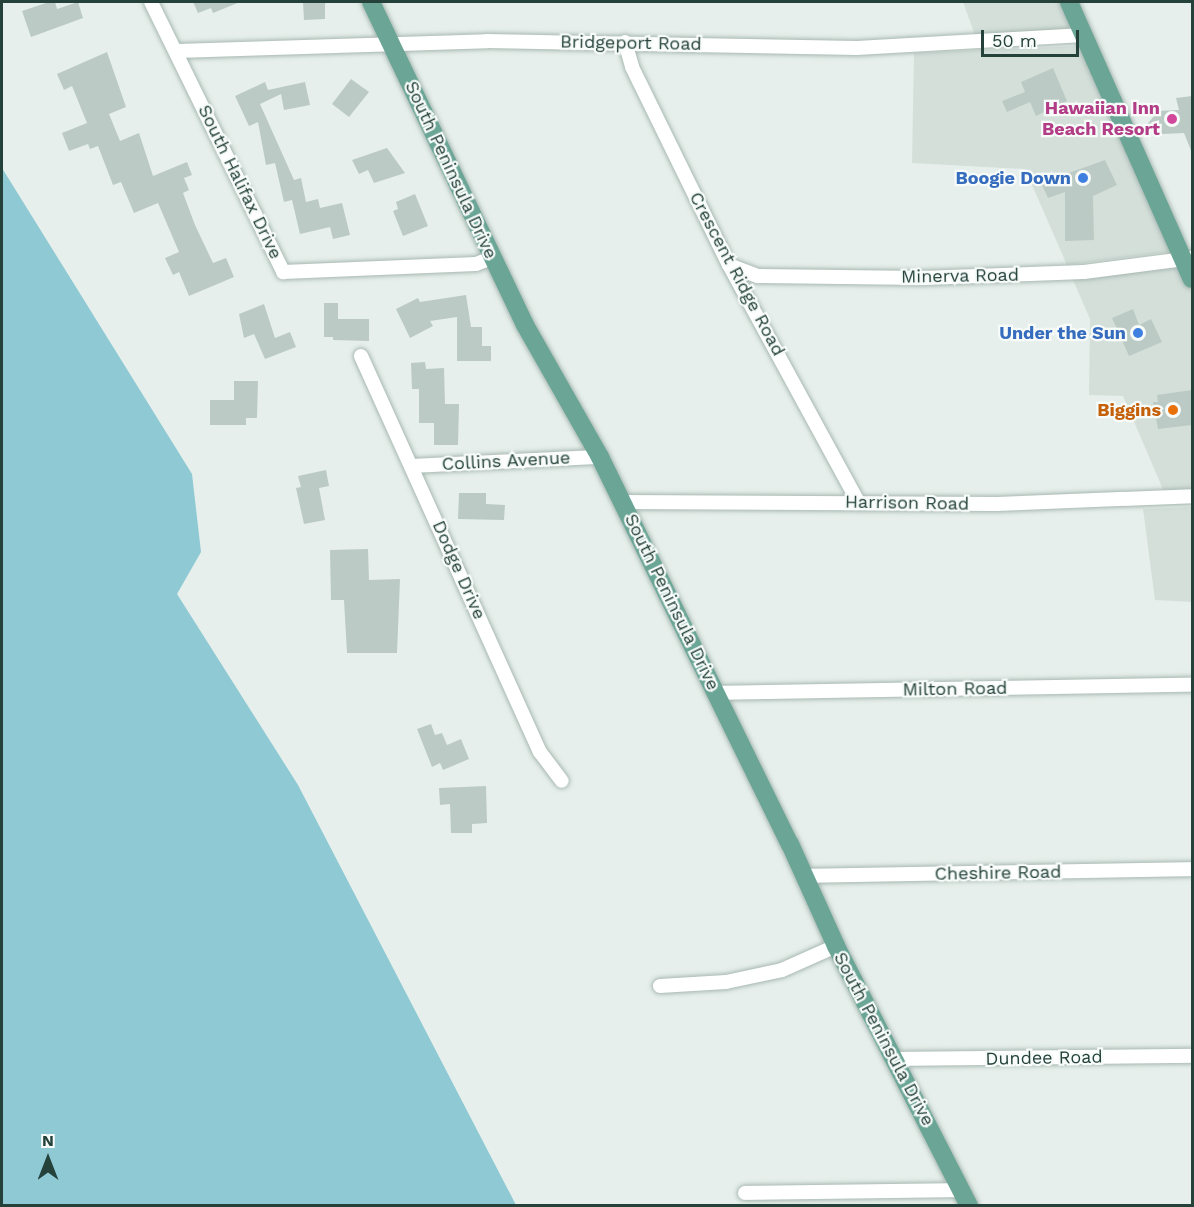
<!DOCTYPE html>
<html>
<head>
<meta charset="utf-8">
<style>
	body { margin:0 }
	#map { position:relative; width:1194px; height:1207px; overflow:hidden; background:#e6efeb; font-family:"Work Sans",sans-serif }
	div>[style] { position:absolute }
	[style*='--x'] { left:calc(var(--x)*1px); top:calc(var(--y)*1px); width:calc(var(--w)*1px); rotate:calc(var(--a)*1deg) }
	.built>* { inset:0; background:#d4dfda }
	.water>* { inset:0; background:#8ec9d4 }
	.building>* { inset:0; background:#bbcac4 }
	.roads { filter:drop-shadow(0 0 2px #a8b8b2) drop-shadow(0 0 2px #a8b8b2) }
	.minor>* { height:14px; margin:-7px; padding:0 7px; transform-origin:7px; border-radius:7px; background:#fff }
	.major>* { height:18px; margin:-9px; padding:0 9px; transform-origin:9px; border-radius:9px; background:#6aa596 }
	.dots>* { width:16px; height:16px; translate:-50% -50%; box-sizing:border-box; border:3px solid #f7fbf9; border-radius:50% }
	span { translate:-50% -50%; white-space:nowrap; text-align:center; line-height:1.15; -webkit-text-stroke:4.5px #f7fbf9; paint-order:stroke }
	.street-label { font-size:18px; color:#24423a }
	.hotel-label { font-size:18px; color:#b23c85; font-weight:700 }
	.right { translate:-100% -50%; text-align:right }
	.shop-label { font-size:18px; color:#366cbe; font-weight:700 }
	.food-label { font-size:18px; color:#c56008; font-weight:700 }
	.frame { position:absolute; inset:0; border:3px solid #24423a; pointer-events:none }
	.north { position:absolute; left:18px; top:1129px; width:60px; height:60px; -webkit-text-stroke:4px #f7fbf9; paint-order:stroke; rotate:0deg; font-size:16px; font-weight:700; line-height:24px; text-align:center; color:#24423a }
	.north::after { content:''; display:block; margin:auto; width:21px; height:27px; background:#24423a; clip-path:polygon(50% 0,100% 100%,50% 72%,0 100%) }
	.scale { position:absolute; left:981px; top:30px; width:98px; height:27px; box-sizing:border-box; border:3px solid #24423a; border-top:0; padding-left:8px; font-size:18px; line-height:21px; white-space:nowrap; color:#24423a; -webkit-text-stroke:4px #f7fbf9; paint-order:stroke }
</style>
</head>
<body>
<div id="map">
	<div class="built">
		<i style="clip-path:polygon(963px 2px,1060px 2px,1074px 31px,975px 35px)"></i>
		<i style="clip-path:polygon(1080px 46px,1174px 251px,1067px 265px,1025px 169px,912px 163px,914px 53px)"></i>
		<i style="clip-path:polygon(1181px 265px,1192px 294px,1192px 492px,1165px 494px,1123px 396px,1089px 395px,1090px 319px,1073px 280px)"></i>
		<i style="clip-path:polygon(1192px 507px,1192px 602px,1155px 600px,1143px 509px)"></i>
	</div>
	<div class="water">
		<i style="clip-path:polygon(2px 168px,192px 474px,201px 552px,177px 594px,298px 785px,516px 1205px,2px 1205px)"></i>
	</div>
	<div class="building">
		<i style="clip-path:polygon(49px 2px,55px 2px,57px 9px,78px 2px,83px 18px,31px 37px,22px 11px)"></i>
		<i style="clip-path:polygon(193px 2px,240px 2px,213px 13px,211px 8px,198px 13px)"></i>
		<i style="clip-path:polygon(303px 2px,325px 2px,325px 19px,304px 20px)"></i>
		<i style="clip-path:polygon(107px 52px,126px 107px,109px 114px,120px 141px,139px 133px,153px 176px,187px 162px,192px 175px,184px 178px,189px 190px,183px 193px,195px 225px,213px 263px,226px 258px,234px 277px,189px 296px,179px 272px,173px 275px,165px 258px,179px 252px,158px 203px,134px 213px,121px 182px,113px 185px,98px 146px,90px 149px,88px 144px,69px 151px,62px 133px,87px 123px,72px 86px,64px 90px,57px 74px)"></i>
		<i style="clip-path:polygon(1053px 68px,1067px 101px,1036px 116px,1030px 102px,1007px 112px,1002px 101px,1025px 92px,1021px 82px)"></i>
		<i style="clip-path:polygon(351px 79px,369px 92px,349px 117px,332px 104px)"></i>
		<i style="clip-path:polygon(265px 82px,268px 90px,305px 82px,310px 105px,284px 110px,281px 94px,260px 104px,294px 180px,301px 178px,306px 202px,318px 199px,320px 208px,342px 203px,350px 235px,333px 239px,330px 227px,300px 234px,292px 200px,284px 202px,275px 163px,266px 165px,258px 122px,249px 126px,235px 96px)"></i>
		<i style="clip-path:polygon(1192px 96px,1192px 153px,1184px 133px,1162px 134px,1145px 127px,1158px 111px,1179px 110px,1176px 98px)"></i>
		<i style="clip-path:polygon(387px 148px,405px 173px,374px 183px,368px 170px,359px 174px,352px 160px)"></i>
		<i style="clip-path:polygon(1105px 160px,1117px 185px,1093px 196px,1094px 240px,1065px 241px,1065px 192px,1048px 198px,1041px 183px)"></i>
		<i style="clip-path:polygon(415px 194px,428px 226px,403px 236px,393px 211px,398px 209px,396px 202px)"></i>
		<i style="clip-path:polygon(466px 295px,471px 327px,482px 327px,482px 346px,491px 346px,491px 361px,457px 361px,457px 317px,430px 321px,433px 326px,410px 338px,396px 309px,418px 298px,420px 302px)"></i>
		<i style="clip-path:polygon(324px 303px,338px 303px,338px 319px,369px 319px,369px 341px,333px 340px,333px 337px,324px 337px)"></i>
		<i style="clip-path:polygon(264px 304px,275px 338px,290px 332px,296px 347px,265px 359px,254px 334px,244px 338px,239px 314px)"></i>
		<i style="clip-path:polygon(1133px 309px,1139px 325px,1151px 319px,1162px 342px,1129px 356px,1112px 318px)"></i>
		<i style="clip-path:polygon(425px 362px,426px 369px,444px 368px,445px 404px,459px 404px,458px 445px,434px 445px,434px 423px,419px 423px,419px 389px,412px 389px,411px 363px)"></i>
		<i style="clip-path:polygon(234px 381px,258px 381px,257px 418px,246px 418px,246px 425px,210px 425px,210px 400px,234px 400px)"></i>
		<i style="clip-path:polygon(1192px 390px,1192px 425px,1158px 429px,1153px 402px,1158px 402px,1157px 395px)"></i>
		<i style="clip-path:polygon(326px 470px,329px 486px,319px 488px,325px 520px,304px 524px,296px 488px,301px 487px,298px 476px)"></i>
		<i style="clip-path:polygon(459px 493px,486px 493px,486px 504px,505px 505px,504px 520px,458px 519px)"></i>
		<i style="clip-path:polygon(368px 549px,369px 580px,400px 579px,397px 653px,347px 653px,344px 600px,331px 600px,330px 550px)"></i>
		<i style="clip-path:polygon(431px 724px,435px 735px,442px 733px,447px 745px,461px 739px,469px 759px,443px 770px,440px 763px,432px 767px,417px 729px)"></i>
		<i style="clip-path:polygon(486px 786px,487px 823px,472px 824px,472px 833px,451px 833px,450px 804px,440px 805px,439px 788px)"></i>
	</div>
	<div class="roads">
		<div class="minor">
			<i style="--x:151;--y:2;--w:301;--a:63.9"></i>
			<i style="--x:283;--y:272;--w:193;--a:-2.4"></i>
			<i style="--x:476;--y:264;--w:17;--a:-21"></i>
			<i style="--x:625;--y:42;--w:26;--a:74"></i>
			<i style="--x:632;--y:67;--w:220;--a:63.9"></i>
			<i style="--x:729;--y:265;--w:270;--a:61.4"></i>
			<i style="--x:177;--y:51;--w:310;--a:-1.8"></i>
			<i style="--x:487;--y:41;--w:370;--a:1.1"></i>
			<i style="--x:857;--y:48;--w:227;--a:-3.3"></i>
			<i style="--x:729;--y:265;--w:31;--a:21"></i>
			<i style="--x:758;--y:276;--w:165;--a:0.7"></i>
			<i style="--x:923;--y:278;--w:161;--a:-2.1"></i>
			<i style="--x:1084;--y:272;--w:109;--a:-7.4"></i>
			<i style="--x:361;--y:356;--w:435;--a:65.7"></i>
			<i style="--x:540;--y:752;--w:36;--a:53"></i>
			<i style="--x:413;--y:466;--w:187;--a:-2.8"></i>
			<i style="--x:621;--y:502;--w:376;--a:0.3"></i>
			<i style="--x:997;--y:504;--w:195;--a:-2.3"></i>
			<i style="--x:717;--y:693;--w:475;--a:-1"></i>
			<i style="--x:804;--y:876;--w:388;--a:-1"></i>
			<i style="--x:660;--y:986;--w:66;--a:-3.5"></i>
			<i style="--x:726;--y:982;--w:57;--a:-12.1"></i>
			<i style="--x:782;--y:970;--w:59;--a:-24"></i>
			<i style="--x:896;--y:1059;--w:296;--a:-0.6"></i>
			<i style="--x:745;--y:1193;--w:216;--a:-0.8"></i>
		</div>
		<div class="major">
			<i style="--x:371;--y:2;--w:358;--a:64.5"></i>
			<i style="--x:525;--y:325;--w:152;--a:60.4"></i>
			<i style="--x:600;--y:457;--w:431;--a:63.9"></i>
			<i style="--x:790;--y:844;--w:112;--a:65.7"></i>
			<i style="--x:836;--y:946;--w:292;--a:62.9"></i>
			<i style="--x:1069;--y:2;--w:303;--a:66.1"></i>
		</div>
	</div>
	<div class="dots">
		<i style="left:1172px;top:119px;background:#d1479c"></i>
		<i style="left:1083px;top:178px;background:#3f7fe0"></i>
		<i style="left:1138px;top:333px;background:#3f7fe0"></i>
		<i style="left:1173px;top:410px;background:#e8710a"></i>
	</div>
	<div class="street-label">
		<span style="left:631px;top:43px;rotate:1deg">Bridgeport Road</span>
		<span style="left:451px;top:170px;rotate:65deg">South Peninsula Drive</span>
		<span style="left:240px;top:182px;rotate:64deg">South Halifax Drive</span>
		<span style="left:737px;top:274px;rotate:62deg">Crescent Ridge Road</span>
		<span style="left:960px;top:276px;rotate:-1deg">Minerva Road</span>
		<span style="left:506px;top:461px;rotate:-3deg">Collins Avenue</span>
		<span style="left:907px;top:503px;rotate:1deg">Harrison Road</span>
		<span style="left:459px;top:570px;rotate:66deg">Dodge Drive</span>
		<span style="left:672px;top:602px;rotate:64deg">South Peninsula Drive</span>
		<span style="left:955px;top:689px;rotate:-1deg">Milton Road</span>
		<span style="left:998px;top:873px;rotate:-1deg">Cheshire Road</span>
		<span style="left:884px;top:1039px;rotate:62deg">South Peninsula Drive</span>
		<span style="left:1044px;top:1058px;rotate:-1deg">Dundee Road</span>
	</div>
	<div class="hotel-label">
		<span class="right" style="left:1160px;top:119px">Hawaiian Inn<br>Beach Resort</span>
	</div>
	<div class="shop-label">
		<span class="right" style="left:1071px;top:178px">Boogie Down</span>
		<span class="right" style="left:1126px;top:333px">Under the Sun</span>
	</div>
	<div class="food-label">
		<span class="right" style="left:1161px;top:410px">Biggins</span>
	</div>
	<div class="frame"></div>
	<div class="north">N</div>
	<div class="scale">50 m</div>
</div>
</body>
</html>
